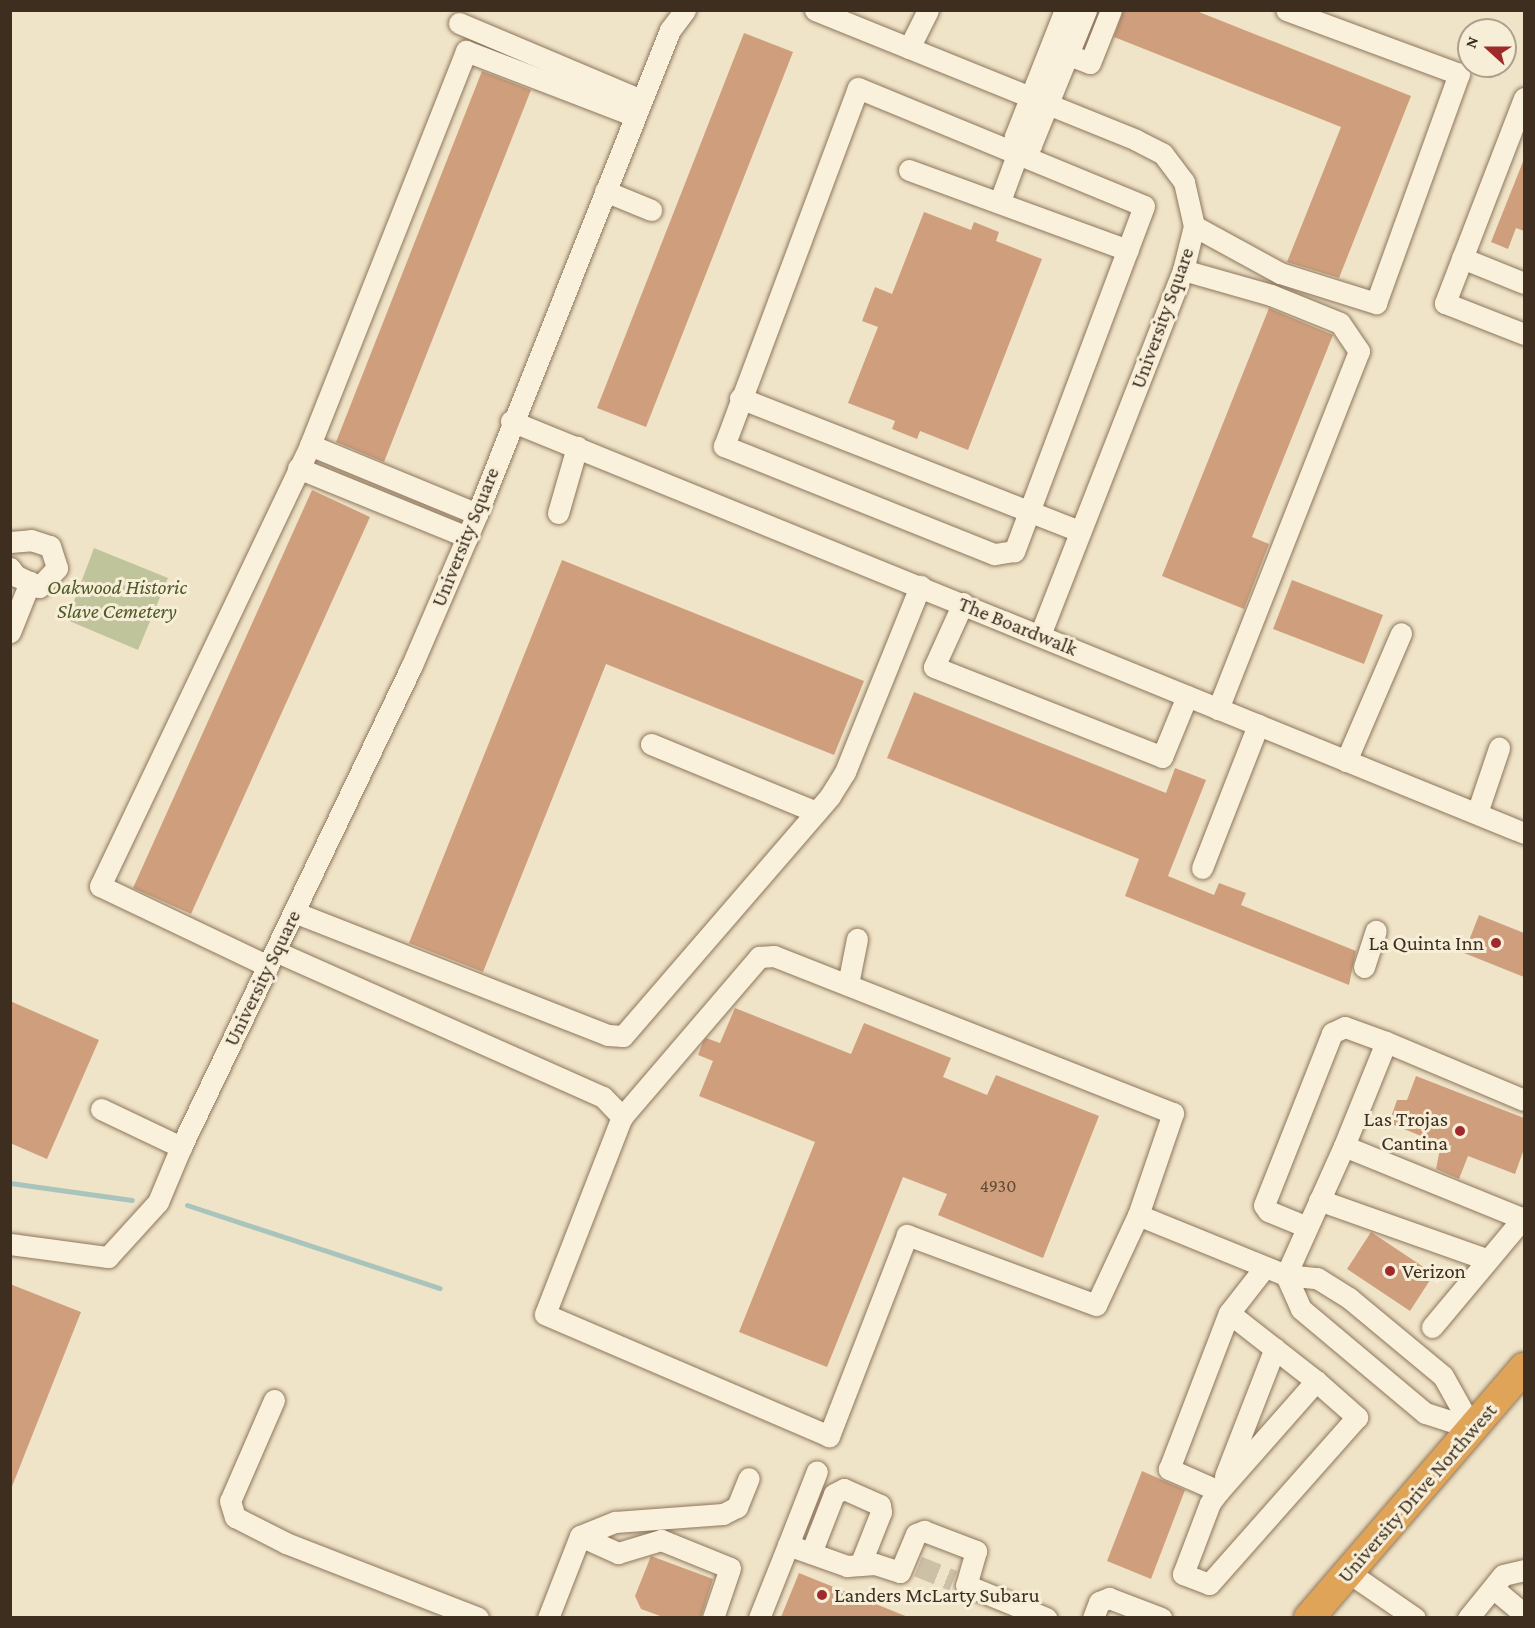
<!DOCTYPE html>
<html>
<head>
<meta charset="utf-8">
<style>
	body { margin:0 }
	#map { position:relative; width:1535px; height:1628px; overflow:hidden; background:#f0e4c8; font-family:"Crimson Pro",serif }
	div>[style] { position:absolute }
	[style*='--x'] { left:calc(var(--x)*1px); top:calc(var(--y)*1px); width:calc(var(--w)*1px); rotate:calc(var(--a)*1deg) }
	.cemetery>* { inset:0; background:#bfc49a }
	.stream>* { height:5px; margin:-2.5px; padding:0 2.5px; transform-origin:2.5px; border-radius:2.5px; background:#a9c4bc }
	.building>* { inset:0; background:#cf9f7d }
	.minor-tunnel>* { height:21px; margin-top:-10.5px; transform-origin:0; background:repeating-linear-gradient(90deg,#ccc0a6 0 21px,transparent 0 31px) }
	.roads { filter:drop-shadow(0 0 2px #8d765c) drop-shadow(0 0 2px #8d765c) }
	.minor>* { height:21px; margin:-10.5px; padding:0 10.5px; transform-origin:10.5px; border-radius:10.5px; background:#faf1dc }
	.highway>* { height:30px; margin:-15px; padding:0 15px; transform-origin:15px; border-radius:15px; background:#e0a458 }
	.dots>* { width:16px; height:16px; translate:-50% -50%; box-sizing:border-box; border:3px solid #f7eed8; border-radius:50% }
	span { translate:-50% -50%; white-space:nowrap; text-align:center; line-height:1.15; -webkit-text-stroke:6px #f7eed8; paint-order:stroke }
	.number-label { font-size:18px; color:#624a37 }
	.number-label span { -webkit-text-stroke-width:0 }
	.street-label { font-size:21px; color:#3d2e20 }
	.park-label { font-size:21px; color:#4d5a26; font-style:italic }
	.poi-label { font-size:21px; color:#3d2e20 }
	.right { translate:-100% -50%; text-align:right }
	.left { translate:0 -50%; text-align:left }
	.frame { position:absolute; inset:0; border:12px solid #3d2e20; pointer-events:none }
	.north { position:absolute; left:1457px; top:18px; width:60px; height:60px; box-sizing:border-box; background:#f7eed8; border:2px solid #ada18e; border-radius:50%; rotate:291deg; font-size:16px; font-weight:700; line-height:24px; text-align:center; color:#3d2e20 }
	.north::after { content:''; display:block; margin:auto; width:21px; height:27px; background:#9e2a2b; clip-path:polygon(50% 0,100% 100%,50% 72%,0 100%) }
</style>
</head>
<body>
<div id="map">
	<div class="cemetery">
		<i style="clip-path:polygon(94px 548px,168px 578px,138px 650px,67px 620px)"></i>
	</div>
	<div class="stream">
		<i style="--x:10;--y:1183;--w:123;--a:7.9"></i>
		<i style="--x:187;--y:1205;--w:266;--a:18.2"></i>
	</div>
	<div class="building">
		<i style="clip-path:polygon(1123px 10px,1194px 10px,1411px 96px,1339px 278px,1287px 262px,1341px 127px,1114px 37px)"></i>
		<i style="clip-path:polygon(744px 33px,793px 52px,646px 427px,597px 408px)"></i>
		<i style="clip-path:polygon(482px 71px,531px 90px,384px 462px,336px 442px)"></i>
		<i style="clip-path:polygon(1524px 159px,1524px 231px,1516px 228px,1508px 249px,1491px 242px)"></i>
		<i style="clip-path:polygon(924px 212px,971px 230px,974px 222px,999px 232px,996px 241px,1042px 259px,968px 450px,920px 431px,917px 439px,892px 429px,895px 421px,848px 403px,878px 327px,862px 321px,875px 287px,892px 294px)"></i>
		<i style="clip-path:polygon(1269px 308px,1333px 335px,1252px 537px,1269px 544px,1244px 609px,1162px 576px)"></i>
		<i style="clip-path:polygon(312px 490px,370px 517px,191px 914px,133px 888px)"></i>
		<i style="clip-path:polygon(562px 560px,864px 681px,834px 755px,606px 664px,483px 972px,409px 943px)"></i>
		<i style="clip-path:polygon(1292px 580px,1383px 615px,1364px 664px,1273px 629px)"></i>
		<i style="clip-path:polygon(914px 692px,1166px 793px,1175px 768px,1206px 780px,1168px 876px,1214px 895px,1219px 883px,1246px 893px,1241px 905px,1356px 951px,1349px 985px,1125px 896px,1139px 859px,887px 758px)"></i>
		<i style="clip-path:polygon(1479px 915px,1524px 933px,1524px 977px,1464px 953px)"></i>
		<i style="clip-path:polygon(10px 1001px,99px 1040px,47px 1159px,10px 1143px)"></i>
		<i style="clip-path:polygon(735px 1008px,851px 1054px,864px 1023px,951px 1058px,943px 1077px,987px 1095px,996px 1075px,1099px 1116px,1043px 1258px,938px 1215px,947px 1194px,903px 1177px,827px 1367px,739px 1332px,815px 1142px,699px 1096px,713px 1061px,698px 1055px,703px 1042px,706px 1038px,720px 1043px)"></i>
		<i style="clip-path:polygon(1416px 1076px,1524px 1118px,1524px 1149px,1515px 1174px,1468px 1156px,1459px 1179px,1436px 1169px,1441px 1144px,1389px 1123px,1397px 1100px,1407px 1100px)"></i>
		<i style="clip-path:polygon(1371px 1232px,1434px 1274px,1410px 1311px,1347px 1269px)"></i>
		<i style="clip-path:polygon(10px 1284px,81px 1312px,11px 1489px,10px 1489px)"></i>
		<i style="clip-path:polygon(1142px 1471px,1185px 1490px,1151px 1579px,1107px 1561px)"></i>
		<i style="clip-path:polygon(651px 1556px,713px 1579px,701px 1617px,663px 1617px,641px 1609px,635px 1596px)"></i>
		<i style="clip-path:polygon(799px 1573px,908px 1617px,781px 1617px)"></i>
	</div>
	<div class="minor-tunnel">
		<i style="--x:918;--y:1566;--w:38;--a:22"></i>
	</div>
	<div class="roads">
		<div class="minor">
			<i style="--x:815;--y:10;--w:346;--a:22"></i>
			<i style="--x:1136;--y:140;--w:30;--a:27"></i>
			<i style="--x:1163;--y:154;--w:35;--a:53"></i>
			<i style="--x:1184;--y:182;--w:45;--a:77.2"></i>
			<i style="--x:1194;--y:226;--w:45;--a:104"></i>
			<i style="--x:1183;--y:270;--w:391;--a:111.4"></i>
			<i style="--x:459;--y:23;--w:198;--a:22.9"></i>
			<i style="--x:909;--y:48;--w:42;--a:-63.4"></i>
			<i style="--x:1069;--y:55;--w:22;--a:21"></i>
			<i style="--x:1090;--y:63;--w:57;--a:-68.4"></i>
			<i style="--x:858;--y:88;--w:309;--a:22.4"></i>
			<i style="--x:1144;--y:206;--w:369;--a:110.6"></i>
			<i style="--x:1014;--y:551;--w:20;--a:171"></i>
			<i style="--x:994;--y:554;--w:291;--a:-158.2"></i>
			<i style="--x:724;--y:446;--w:382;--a:-69.5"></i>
			<i style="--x:1524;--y:98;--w:220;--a:111.1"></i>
			<i style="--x:1445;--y:303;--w:85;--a:21.4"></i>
			<i style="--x:1018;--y:152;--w:15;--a:-28"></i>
			<i style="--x:1031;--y:145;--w:146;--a:-67.8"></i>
			<i style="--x:909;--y:170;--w:233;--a:20.1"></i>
			<i style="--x:605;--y:191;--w:50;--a:22.4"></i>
			<i style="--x:1000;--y:201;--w:52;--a:-69.8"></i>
			<i style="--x:1018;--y:152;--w:16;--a:-101"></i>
			<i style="--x:1015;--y:136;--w:136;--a:-68.4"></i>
			<i style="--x:1194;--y:226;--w:98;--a:28.7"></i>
			<i style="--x:1280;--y:273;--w:101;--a:17.4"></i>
			<i style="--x:1376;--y:303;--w:244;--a:-70.1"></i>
			<i style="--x:1459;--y:74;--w:184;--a:-159.7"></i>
			<i style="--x:1462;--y:258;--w:67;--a:22"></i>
			<i style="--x:1183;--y:270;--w:91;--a:15.9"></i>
			<i style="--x:1271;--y:295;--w:74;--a:22.1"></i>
			<i style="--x:1340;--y:323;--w:34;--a:56"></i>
			<i style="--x:1359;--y:351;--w:385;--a:111.5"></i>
			<i style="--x:740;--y:398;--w:365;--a:21.4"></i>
			<i style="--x:511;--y:421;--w:1094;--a:22.13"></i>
			<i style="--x:310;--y:445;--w:181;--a:22.4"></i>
			<i style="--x:298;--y:468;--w:183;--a:22.2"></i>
			<i style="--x:558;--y:513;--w:69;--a:-73.9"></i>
			<i style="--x:10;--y:542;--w:21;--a:-5"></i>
			<i style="--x:31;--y:540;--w:20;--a:18"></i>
			<i style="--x:50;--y:546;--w:23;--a:72"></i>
			<i style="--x:57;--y:568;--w:26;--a:133"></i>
			<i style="--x:39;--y:587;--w:25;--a:-154"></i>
			<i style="--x:16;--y:576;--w:10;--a:-127"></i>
			<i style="--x:963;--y:603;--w:70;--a:114.4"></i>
			<i style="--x:934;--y:667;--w:245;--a:21.5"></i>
			<i style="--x:1162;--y:757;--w:66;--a:-67.7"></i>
			<i style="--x:10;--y:632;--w:54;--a:-68.2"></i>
			<i style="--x:651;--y:744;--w:178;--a:22.4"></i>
			<i style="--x:1346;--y:761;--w:139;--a:-66.7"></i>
			<i style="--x:1477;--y:813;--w:69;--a:-71.3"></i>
			<i style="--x:1202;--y:868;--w:154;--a:-68.6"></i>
			<i style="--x:294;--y:912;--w:337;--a:21.4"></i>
			<i style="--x:608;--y:1035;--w:15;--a:4"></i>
			<i style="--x:623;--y:1036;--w:317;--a:-49.2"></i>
			<i style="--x:830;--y:796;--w:28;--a:-58"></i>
			<i style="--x:845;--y:772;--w:201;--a:-68"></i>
			<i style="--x:275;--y:951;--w:359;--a:24"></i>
			<i style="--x:603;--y:1097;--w:28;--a:46"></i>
			<i style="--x:774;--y:956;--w:429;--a:21.5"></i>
			<i style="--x:1173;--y:1113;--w:108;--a:108.9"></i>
			<i style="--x:1138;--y:1215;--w:99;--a:115"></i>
			<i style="--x:1096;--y:1305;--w:202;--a:-159.7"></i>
			<i style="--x:907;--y:1235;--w:216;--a:111.2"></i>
			<i style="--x:829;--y:1436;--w:309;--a:-156.8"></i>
			<i style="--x:545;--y:1314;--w:212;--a:-68.7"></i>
			<i style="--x:622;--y:1117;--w:211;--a:-49.4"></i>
			<i style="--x:759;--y:957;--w:15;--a:-4"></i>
			<i style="--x:268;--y:966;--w:186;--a:-154.5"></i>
			<i style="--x:100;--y:886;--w:488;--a:-64.5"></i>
			<i style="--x:310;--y:445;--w:424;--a:-68.4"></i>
			<i style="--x:466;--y:51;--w:181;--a:21"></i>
			<i style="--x:1364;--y:967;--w:38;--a:-72"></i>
			<i style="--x:848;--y:984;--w:46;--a:-78.7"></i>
			<i style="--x:101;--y:1109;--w:89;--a:25.4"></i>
			<i style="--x:1344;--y:1146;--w:112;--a:-68"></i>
			<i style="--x:1386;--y:1042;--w:150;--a:22.8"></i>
			<i style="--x:1319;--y:1200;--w:179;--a:19.5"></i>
			<i style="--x:1138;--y:1215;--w:160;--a:22.1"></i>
			<i style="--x:1286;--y:1275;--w:31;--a:6"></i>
			<i style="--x:1317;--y:1278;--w:38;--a:32"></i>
			<i style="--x:1349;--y:1298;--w:122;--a:39.7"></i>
			<i style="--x:1443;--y:1376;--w:60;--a:60.9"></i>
			<i style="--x:1307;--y:1227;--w:42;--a:-157.7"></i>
			<i style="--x:1268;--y:1211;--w:7;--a:-124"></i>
			<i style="--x:1264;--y:1205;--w:185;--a:-68.4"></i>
			<i style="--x:1332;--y:1033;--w:14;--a:-25"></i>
			<i style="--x:1345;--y:1027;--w:44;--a:20.1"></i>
			<i style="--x:10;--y:1244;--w:99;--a:7.6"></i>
			<i style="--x:108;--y:1257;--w:74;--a:-47.7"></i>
			<i style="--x:158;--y:1202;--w:60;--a:-67.3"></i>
			<i style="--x:181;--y:1147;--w:534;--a:-64.39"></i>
			<i style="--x:412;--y:665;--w:164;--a:-66.7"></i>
			<i style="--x:477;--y:514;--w:521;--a:-68.26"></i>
			<i style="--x:670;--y:30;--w:25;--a:-53"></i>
			<i style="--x:1229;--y:1313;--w:110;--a:38"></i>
			<i style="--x:1432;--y:1327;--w:143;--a:-50.1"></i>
			<i style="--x:274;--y:1400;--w:110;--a:113.5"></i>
			<i style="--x:230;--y:1501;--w:17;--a:73"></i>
			<i style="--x:235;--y:1517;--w:57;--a:27"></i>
			<i style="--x:286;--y:1543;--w:206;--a:21.3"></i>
			<i style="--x:1472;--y:1428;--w:49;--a:-162.3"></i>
			<i style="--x:1425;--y:1413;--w:162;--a:-140"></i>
			<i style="--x:1301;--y:1309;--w:37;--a:-114"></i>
			<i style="--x:1286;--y:1275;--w:141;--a:-65.8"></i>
			<i style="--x:1344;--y:1146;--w:194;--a:22.1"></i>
			<i style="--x:1225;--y:1476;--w:137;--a:-68.7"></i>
			<i style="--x:1219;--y:1491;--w:147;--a:-48.6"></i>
			<i style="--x:1316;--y:1381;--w:55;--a:41.3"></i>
			<i style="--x:1357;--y:1417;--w:223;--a:131.5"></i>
			<i style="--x:1209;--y:1584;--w:28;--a:-159"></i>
			<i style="--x:1183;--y:1574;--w:76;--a:-69.2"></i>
			<i style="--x:1210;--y:1503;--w:15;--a:-53"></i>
			<i style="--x:1219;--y:1491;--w:55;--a:-156.3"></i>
			<i style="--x:1169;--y:1469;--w:167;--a:-69"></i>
			<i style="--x:1229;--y:1313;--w:58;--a:-52"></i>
			<i style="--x:580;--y:1536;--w:42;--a:24.1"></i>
			<i style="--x:618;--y:1553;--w:45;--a:-16.8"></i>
			<i style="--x:661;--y:1540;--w:74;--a:22.1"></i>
			<i style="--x:730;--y:1568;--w:53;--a:108.8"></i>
			<i style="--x:788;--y:1545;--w:79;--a:-68.6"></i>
			<i style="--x:811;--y:1553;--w:63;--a:-68.7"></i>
			<i style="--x:834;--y:1494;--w:11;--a:-27"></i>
			<i style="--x:844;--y:1489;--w:39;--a:24"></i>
			<i style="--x:880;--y:1505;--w:7;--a:82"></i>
			<i style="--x:881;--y:1512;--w:57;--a:111.6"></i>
			<i style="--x:1348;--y:1572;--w:81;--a:34.5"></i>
			<i style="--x:1493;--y:1588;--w:40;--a:40"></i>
			<i style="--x:548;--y:1618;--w:88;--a:-68.7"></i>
			<i style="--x:580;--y:1536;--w:38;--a:-22"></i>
			<i style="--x:615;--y:1522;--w:108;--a:-4.2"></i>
			<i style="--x:723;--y:1514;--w:16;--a:-27"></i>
			<i style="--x:737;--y:1507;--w:31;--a:-68"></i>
			<i style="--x:759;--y:1618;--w:79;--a:-68.3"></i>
			<i style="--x:788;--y:1545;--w:63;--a:19.6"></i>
			<i style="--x:847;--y:1566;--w:28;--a:-4"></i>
			<i style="--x:875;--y:1564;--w:26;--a:18"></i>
			<i style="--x:900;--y:1572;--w:41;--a:-67.2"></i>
			<i style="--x:916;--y:1534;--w:9;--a:-21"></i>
			<i style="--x:924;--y:1531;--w:56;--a:21"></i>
			<i style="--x:976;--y:1551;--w:35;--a:106"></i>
			<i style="--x:966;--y:1585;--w:87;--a:22.4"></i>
			<i style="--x:1093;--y:1618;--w:17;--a:-69"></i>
			<i style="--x:1099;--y:1602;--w:11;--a:-22"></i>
			<i style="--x:1109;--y:1598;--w:56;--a:21"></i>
			<i style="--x:1468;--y:1618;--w:55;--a:-50.9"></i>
			<i style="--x:1503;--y:1575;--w:22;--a:-13"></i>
		</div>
		<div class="highway">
			<i style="--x:1309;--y:1618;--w:330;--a:-49.3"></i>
		</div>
	</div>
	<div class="dots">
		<i style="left:1496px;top:943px;background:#9e2a2b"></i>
		<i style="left:1460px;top:1131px;background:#9e2a2b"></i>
		<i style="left:1390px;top:1271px;background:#9e2a2b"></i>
		<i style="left:822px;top:1595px;background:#9e2a2b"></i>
	</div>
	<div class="number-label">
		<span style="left:998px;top:1186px">4930</span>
	</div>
	<div class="street-label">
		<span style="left:1162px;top:318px;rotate:-70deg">University Square</span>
		<span style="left:465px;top:537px;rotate:-68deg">University Square</span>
		<span style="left:1018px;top:626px;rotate:22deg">The Boardwalk</span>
		<span style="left:262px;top:978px;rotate:-64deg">University Square</span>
		<span style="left:1417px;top:1493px;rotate:-49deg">University Drive Northwest</span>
	</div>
	<div class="park-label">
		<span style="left:117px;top:599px">Oakwood Historic<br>Slave Cemetery</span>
	</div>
	<div class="poi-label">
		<span class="right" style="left:1484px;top:943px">La Quinta Inn</span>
		<span class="right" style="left:1448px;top:1131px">Las Trojas<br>Cantina</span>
		<span class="left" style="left:1402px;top:1271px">Verizon</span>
		<span class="left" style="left:834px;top:1595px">Landers McLarty Subaru</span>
	</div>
	<div class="frame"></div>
	<div class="north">N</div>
</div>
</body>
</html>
